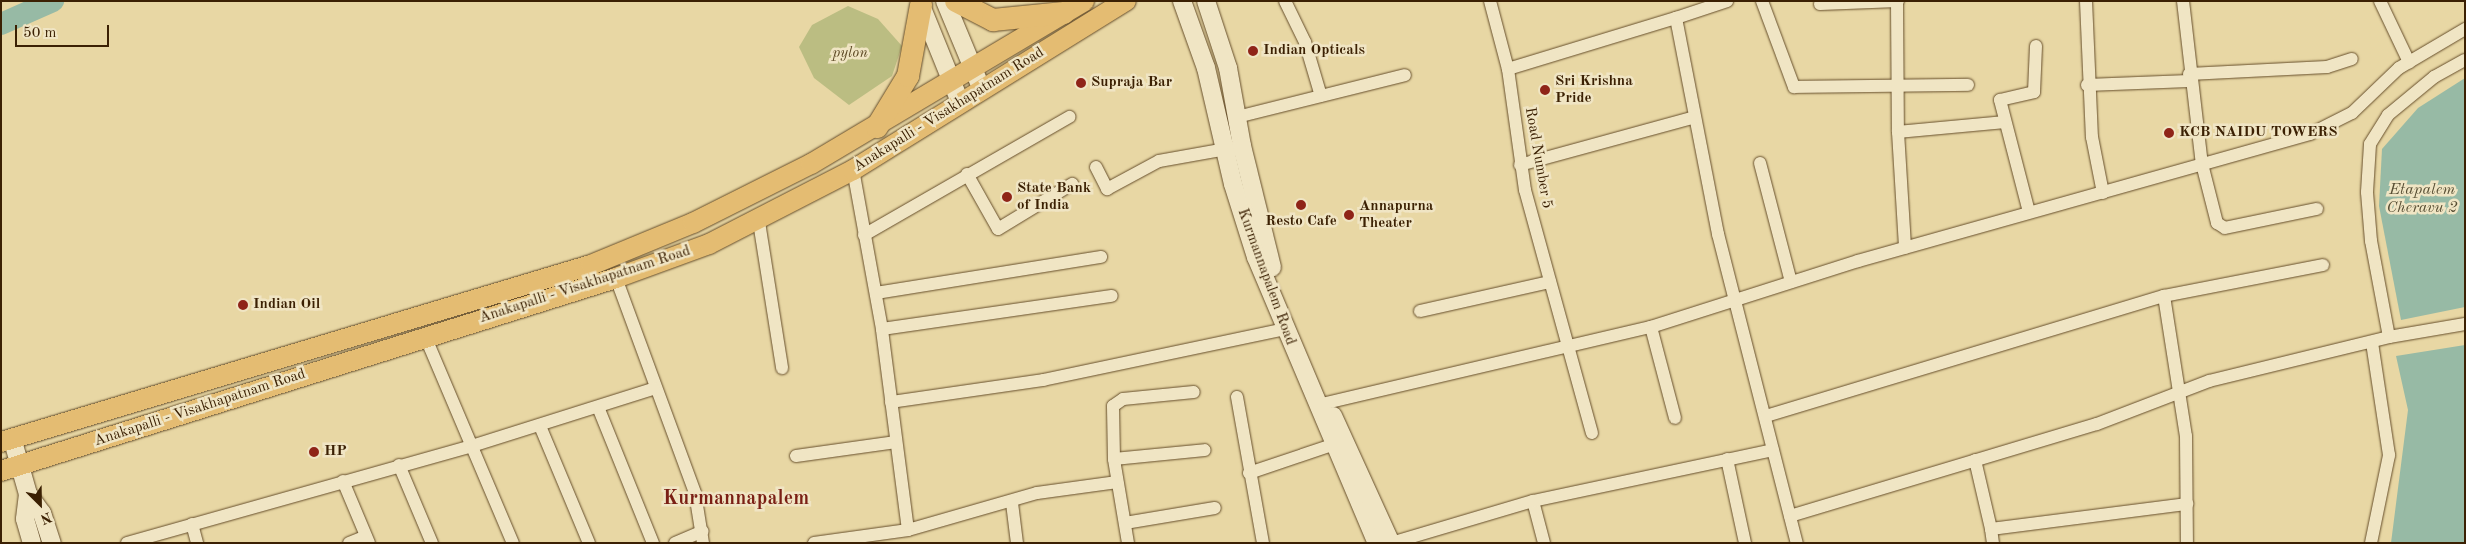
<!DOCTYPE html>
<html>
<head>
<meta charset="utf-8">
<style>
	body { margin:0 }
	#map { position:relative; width:2466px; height:544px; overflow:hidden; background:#e8d7a4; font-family:"Old Standard TT",serif }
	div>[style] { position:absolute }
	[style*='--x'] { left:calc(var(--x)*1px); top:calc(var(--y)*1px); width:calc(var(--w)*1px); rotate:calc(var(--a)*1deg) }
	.green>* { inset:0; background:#bbbd82 }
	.water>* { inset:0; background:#97baa5 }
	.river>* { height:22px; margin:-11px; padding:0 11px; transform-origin:11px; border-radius:11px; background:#97baa5 }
	.roads { filter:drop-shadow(0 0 1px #664e2b) drop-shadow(0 0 1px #664e2b) }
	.street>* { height:12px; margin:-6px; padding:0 6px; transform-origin:6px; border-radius:6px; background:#f0e5c4 }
	.secondary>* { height:18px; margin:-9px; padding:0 9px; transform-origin:9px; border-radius:9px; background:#f0e5c4 }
	.primary>* { height:20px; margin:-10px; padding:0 10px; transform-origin:10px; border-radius:10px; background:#e4bc72 }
	.highway>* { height:22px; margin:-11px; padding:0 11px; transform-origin:11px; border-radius:11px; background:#e4bc72 }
	.dots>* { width:14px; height:14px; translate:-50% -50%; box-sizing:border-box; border:2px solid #f0e5c4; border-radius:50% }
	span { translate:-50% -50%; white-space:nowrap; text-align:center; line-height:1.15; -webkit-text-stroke:5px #f0e5c4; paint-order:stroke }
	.poi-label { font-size:15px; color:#3b2003; font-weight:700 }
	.left { translate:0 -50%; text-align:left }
	.park-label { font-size:15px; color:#5b4723; font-style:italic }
	.street-label { font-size:15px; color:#3b2003 }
	.water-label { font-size:16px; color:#574e34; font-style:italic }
	.district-label { font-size:20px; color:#7a1f14; font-weight:700 }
	.frame { position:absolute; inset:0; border:2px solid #3b2003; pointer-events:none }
	.north { position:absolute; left:15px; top:479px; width:50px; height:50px; -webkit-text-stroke:4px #f0e5c4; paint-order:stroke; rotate:157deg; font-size:14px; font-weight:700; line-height:20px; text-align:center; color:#3b2003 }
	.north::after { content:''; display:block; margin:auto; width:18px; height:22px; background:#3b2003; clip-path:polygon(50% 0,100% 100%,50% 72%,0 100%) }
	.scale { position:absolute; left:15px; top:25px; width:94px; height:22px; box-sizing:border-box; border:2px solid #3b2003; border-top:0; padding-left:6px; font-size:15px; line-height:18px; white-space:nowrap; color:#3b2003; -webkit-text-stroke:4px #f0e5c4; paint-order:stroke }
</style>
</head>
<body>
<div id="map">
	<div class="green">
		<i style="clip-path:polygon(848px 6px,878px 19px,902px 46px,892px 76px,849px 105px,814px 78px,799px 47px,812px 25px)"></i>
	</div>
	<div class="water">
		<i style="clip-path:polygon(2465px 78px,2465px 307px,2401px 320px,2379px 206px,2382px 149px,2418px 108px)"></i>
		<i style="clip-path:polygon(2465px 345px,2465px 543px,2391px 543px,2408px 410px,2396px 356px)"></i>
	</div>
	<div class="river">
		<i style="--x:1;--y:24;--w:57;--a:-23.9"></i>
	</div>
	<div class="roads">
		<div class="street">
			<i style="--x:1285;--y:1;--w:46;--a:64"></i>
			<i style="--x:1305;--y:42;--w:56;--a:73.5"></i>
			<i style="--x:1490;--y:1;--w:70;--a:75.2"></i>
			<i style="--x:1508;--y:69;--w:122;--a:82"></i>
			<i style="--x:1525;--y:190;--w:252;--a:74.6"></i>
			<i style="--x:1762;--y:1;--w:92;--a:69.6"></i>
			<i style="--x:1794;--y:87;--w:174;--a:-0.7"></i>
			<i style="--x:1897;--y:1;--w:131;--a:89.6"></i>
			<i style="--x:1898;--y:132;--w:116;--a:86.5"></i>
			<i style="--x:2086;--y:1;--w:136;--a:87.5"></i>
			<i style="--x:2092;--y:137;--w:57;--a:78.9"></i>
			<i style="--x:2183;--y:1;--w:164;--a:83.4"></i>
			<i style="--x:2202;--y:164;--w:61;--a:75.7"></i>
			<i style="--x:2217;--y:223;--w:9;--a:32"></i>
			<i style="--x:2225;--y:228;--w:94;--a:-11.7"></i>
			<i style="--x:2380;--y:1;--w:68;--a:64.6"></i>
			<i style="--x:1820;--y:4;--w:78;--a:-2.2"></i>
			<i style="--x:1676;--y:18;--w:54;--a:-18.4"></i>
			<i style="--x:1508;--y:69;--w:176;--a:-16.9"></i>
			<i style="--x:1676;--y:18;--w:220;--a:79"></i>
			<i style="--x:1718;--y:234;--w:319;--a:75.7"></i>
			<i style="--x:2189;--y:74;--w:138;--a:-2.9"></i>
			<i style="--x:2327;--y:67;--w:26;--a:-18"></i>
			<i style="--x:2087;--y:85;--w:102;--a:-2.2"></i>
			<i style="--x:1237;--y:117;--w:173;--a:-14"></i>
			<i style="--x:1898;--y:132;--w:107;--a:-5.3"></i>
			<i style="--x:1760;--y:163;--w:123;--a:75.4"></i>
			<i style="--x:1520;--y:165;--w:181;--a:-15.3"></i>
			<i style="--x:1096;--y:167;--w:25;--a:63"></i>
			<i style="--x:1107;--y:189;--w:59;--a:-28.3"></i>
			<i style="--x:1159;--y:161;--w:74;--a:-10.1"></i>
			<i style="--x:967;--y:174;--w:63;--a:60.6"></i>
			<i style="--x:998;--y:229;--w:87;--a:-31.3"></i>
			<i style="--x:2029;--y:212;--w:116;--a:-104.5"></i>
			<i style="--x:2000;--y:100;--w:35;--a:-13"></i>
			<i style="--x:2034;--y:92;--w:46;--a:-87.5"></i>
			<i style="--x:759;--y:222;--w:148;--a:81"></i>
			<i style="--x:864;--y:235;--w:237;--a:-29.9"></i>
			<i style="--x:616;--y:278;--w:229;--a:69.8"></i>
			<i style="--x:695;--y:493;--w:51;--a:80.9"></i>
			<i style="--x:876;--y:293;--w:228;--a:-9.1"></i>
			<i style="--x:2164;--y:296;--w:142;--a:81.1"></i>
			<i style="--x:2186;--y:436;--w:107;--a:89.5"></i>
			<i style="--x:1420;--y:311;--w:133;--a:-12.6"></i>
			<i style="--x:1651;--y:327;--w:94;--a:75.2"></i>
			<i style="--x:882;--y:329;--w:232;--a:-8.2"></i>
			<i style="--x:425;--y:336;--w:225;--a:67"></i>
			<i style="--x:2389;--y:337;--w:98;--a:-100.6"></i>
			<i style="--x:2371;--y:241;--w:49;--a:-94.7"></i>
			<i style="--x:2367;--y:192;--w:48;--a:-86.4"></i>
			<i style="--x:2370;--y:144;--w:34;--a:-58"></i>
			<i style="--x:2388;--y:115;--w:60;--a:-39.6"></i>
			<i style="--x:2434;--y:77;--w:35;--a:-29"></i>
			<i style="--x:1237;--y:397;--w:148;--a:79.9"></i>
			<i style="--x:891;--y:402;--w:154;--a:-8.2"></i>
			<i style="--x:1043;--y:380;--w:247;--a:-11.9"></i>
			<i style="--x:1326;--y:403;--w:334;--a:-13.2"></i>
			<i style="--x:1651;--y:327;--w:217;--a:-17.7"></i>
			<i style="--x:1858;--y:261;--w:470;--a:-15.7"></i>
			<i style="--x:2310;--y:134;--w:47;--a:-26.6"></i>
			<i style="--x:2352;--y:113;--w:65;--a:-43.8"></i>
			<i style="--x:2399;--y:68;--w:77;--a:-30.6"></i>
			<i style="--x:598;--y:407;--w:147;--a:68"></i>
			<i style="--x:1766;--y:416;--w:416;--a:-16.8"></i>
			<i style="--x:2164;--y:296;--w:162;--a:-11"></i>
			<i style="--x:540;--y:426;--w:127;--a:67.3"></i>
			<i style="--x:796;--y:456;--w:101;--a:-8"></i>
			<i style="--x:1114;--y:459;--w:91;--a:-5.6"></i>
			<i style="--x:1727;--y:459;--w:86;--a:77.9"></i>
			<i style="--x:1975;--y:460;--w:71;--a:76.9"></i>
			<i style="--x:1991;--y:529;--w:198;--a:-7.3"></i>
			<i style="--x:399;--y:465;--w:85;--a:67.1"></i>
			<i style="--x:1249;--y:473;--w:88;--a:-18.6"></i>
			<i style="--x:343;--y:481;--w:67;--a:67.2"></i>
			<i style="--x:1533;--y:501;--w:43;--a:75.3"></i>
			<i style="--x:1012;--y:503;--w:40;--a:82.9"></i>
			<i style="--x:1790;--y:516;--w:320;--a:-16.7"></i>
			<i style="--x:2097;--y:424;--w:120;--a:-21"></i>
			<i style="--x:2209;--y:381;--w:185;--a:-13.7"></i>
			<i style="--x:2389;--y:337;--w:77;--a:-9.7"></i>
			<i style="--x:1125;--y:523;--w:91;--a:-9.5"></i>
			<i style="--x:192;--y:524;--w:20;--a:75"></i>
			<i style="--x:1991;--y:529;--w:14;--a:82"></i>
			<i style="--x:908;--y:530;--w:134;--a:-16"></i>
			<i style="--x:1037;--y:493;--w:81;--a:-7.8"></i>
			<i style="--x:127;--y:543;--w:358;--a:-15.7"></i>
			<i style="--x:472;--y:446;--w:190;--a:-17.5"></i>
			<i style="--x:349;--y:543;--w:18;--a:-22"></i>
			<i style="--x:675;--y:543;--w:30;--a:-23"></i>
			<i style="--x:814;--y:543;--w:95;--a:-7.9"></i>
			<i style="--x:908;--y:530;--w:203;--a:-97.4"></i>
			<i style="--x:882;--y:329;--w:162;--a:-100.3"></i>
			<i style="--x:1128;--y:543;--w:85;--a:-99.5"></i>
			<i style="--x:1114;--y:459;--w:53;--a:-91.1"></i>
			<i style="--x:1113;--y:406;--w:12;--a:-35"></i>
			<i style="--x:1123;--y:399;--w:71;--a:-5.6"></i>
			<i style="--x:1391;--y:543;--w:148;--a:-16.5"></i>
			<i style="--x:1533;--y:501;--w:245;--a:-12"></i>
			<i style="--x:2371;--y:543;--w:90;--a:-78.4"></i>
			<i style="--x:2389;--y:455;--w:114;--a:-98.6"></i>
		</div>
		<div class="secondary">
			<i style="--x:945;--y:1;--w:96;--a:67.4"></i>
			<i style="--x:1182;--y:1;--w:71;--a:70.3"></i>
			<i style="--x:1206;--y:68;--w:119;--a:76.9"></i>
			<i style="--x:1233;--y:184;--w:77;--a:72.5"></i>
			<i style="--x:1256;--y:257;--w:311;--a:67.1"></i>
			<i style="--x:1206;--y:1;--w:71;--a:71.8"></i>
			<i style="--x:1228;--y:68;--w:79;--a:79.8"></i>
			<i style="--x:1242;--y:146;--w:125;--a:76.1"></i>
			<i style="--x:920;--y:3;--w:107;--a:68"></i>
			<i style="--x:1333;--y:416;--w:140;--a:65.5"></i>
			<i style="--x:12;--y:438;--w:58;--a:74.1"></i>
			<i style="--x:28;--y:494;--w:24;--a:54"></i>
			<i style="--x:42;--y:513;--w:32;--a:72"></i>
			<i style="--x:28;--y:494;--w:25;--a:97"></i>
			<i style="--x:25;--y:519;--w:25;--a:74"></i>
		</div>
		<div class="primary">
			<i style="--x:1;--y:442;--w:616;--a:-16.7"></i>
			<i style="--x:591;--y:265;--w:110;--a:-22.4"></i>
			<i style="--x:693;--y:223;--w:132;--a:-26.6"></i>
			<i style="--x:811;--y:164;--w:318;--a:-30.8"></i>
			<i style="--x:1;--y:471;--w:645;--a:-17.42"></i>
			<i style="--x:616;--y:278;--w:99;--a:-20.1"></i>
			<i style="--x:709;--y:244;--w:162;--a:-27.2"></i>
			<i style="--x:853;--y:170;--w:321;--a:-31.8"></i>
		</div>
		<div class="highway">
			<i style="--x:956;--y:1;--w:42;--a:27.2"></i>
			<i style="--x:993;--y:20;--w:71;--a:-5.6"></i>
			<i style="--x:877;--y:127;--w:60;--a:-58.7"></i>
			<i style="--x:908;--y:76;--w:72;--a:-79.6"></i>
		</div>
	</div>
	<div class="dots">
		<i style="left:1253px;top:51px;background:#8f2418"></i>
		<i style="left:1081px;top:83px;background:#8f2418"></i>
		<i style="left:1545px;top:90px;background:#8f2418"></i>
		<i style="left:2169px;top:133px;background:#8f2418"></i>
		<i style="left:1007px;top:197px;background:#8f2418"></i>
		<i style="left:1301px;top:205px;background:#8f2418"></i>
		<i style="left:1349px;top:215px;background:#8f2418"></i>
		<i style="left:243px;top:305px;background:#8f2418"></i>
		<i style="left:314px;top:452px;background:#8f2418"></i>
	</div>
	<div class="poi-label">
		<span class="left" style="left:1263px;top:51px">Indian Opticals</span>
		<span class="left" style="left:1555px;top:90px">Sri Krishna<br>Pride</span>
		<span class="left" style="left:1091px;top:83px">Supraja Bar</span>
		<span class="left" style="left:2179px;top:133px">KCB NAIDU TOWERS</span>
		<span class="left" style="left:1017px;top:197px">State Bank<br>of India</span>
		<span class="left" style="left:1359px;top:215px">Annapurna<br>Theater</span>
		<span style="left:1301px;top:222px">Resto Cafe</span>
		<span class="left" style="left:253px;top:305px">Indian Oil</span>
		<span class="left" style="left:324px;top:452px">HP</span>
	</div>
	<div class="park-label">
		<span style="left:850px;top:54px">pylon</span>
	</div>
	<div class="street-label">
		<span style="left:949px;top:110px;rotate:-32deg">Anakapalli - Visakhapatnam Road</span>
		<span style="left:1538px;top:158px;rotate:80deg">Road Number 5</span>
		<span style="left:1266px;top:277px;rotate:70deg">Kurmannapalem Road</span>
		<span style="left:585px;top:285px;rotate:-18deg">Anakapalli - Visakhapatnam Road</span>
		<span style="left:200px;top:408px;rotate:-18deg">Anakapalli - Visakhapatnam Road</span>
	</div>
	<div class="water-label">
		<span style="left:2422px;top:199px">Etapalem<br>Cheravu 2</span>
	</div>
	<div class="district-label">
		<span style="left:736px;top:499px">Kurmannapalem</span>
	</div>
	<div class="frame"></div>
	<div class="north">N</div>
	<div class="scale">50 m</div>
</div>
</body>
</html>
